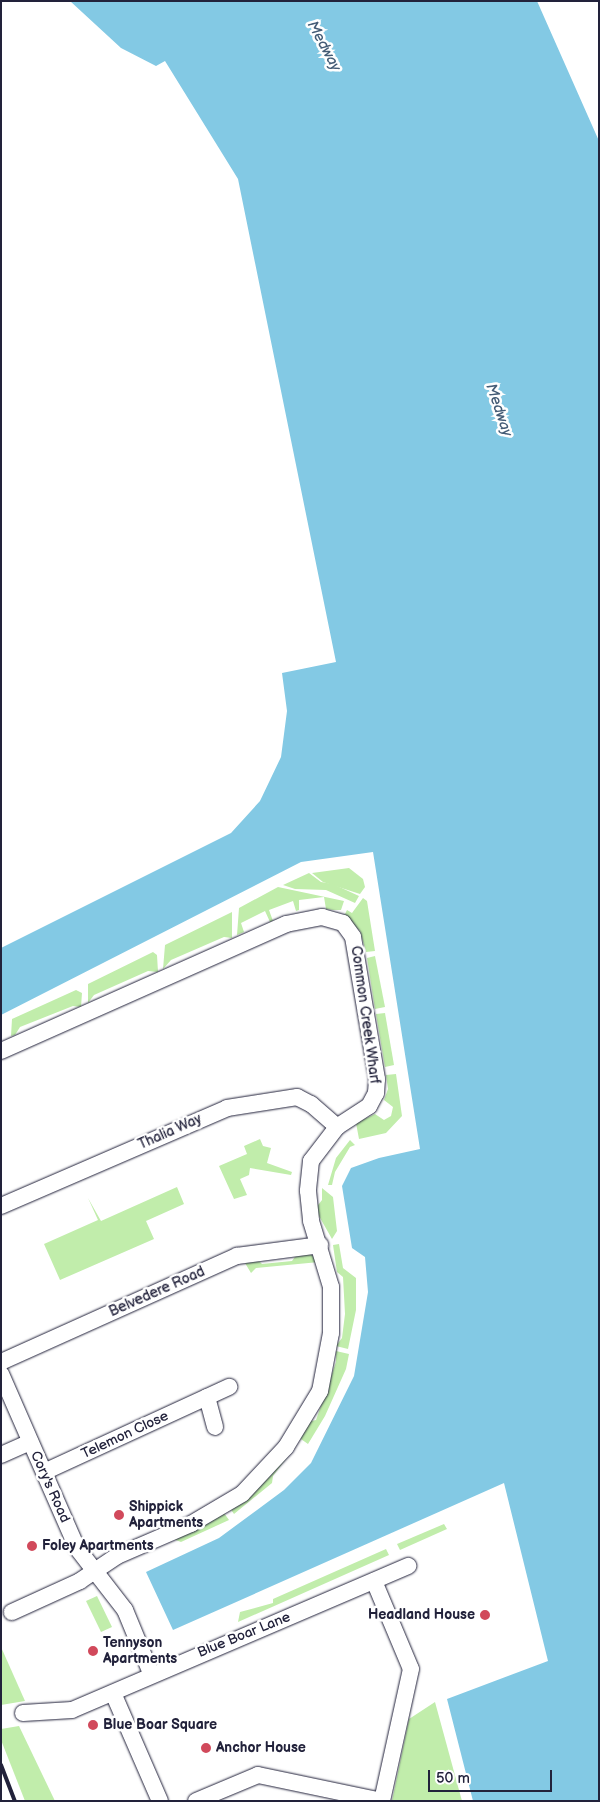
<!DOCTYPE html>
<html>
<head>
<meta charset="utf-8">
<style>
	body { margin:0 }
	#map { position:relative; width:600px; height:1802px; overflow:hidden; background:#fff; font-family:"Balsamiq Sans",sans-serif }
	div>[style] { position:absolute }
	[style*='--x'] { left:calc(var(--x)*1px); top:calc(var(--y)*1px); width:calc(var(--w)*1px); rotate:calc(var(--a)*1deg) }
	.green>* { inset:0; background:#c1edab }
	.water>* { inset:0; background:#83c9e4 }
	.roads { filter:drop-shadow(0 0 1px #22223b) drop-shadow(0 0 1px #22223b) }
	.street>* { height:16px; margin:-8px; padding:0 8px; transform-origin:8px; border-radius:8px; background:#fff }
	.rail>* { height:4px; margin:-2px; padding:0 2px; transform-origin:2px; border-radius:2px; background:#22223b }
	.dots>* { width:14px; height:14px; translate:-50% -50%; box-sizing:border-box; border:2px solid #fff; border-radius:50% }
	span { translate:-50% -50%; white-space:nowrap; text-align:center; line-height:1.15; -webkit-text-stroke:5px #fff; paint-order:stroke }
	.street-label { font-size:14px; color:#22223b }
	.poi-label { font-size:14px; color:#22223b; font-weight:700 }
	.left { translate:0 -50%; text-align:left }
	.right { translate:-100% -50%; text-align:right }
	.water-label { font-size:15px; color:#445c76; font-style:italic }
	.frame { position:absolute; inset:0; border:2px solid #22223b; pointer-events:none }
	.scale { position:absolute; left:428px; top:1770px; width:124px; height:22px; box-sizing:border-box; border:2px solid #22223b; border-top:0; padding-left:6px; font-size:15px; line-height:18px; white-space:nowrap; color:#22223b; -webkit-text-stroke:4px #fff; paint-order:stroke }
</style>
</head>
<body>
<div id="map">
	<div class="green">
		<i style="clip-path:polygon(349px 868px,363px 879px,365px 887px,360px 894px,323px 882px,312px 873px)"></i>
		<i style="clip-path:polygon(309px 873px,321px 882px,333px 884px,359px 896px,355px 903px,326px 890px,295px 889px,283px 885px)"></i>
		<i style="clip-path:polygon(278px 887px,344px 901px,341px 910px,333px 910px,326px 909px,324px 897px,299px 900px,299px 910px,296px 911px,293px 901px,269px 910px,273px 921px,270px 922px,265px 911px,241px 923px,244px 932px,237px 935px,239px 908px)"></i>
		<i style="clip-path:polygon(363px 898px,367px 901px,375px 951px,366px 952px,360px 931px,344px 916px,347px 910px,352px 913px)"></i>
		<i style="clip-path:polygon(232px 912px,232px 938px,224px 937px,171px 960px,163px 969px,165px 945px)"></i>
		<i style="clip-path:polygon(153px 952px,157px 955px,158px 972px,148px 971px,94px 995px,88px 1003px,88px 984px)"></i>
		<i style="clip-path:polygon(375px 956px,385px 1007px,375px 1009px,367px 958px)"></i>
		<i style="clip-path:polygon(76px 990px,82px 993px,81px 1007px,73px 1006px,20px 1027px,15px 1035px,11px 1036px,12px 1019px)"></i>
		<i style="clip-path:polygon(385px 1013px,394px 1065px,385px 1067px,376px 1014px)"></i>
		<i style="clip-path:polygon(396px 1074px,402px 1116px,386px 1133px,359px 1139px,356px 1123px,375px 1114px,384px 1120px,391px 1116px,393px 1107px,384px 1100px,388px 1089px,386px 1075px)"></i>
		<i style="clip-path:polygon(260px 1139px,263px 1146px,271px 1148px,267px 1163px,292px 1172px,291px 1175px,250px 1168px,249px 1175px,240px 1179px,247px 1195px,234px 1199px,219px 1166px,247px 1154px,244px 1146px)"></i>
		<i style="clip-path:polygon(350px 1140px,355px 1145px,350px 1147px,335px 1172px,332px 1185px,328px 1185px,336px 1158px)"></i>
		<i style="clip-path:polygon(177px 1187px,184px 1204px,146px 1221px,154px 1239px,60px 1280px,44px 1244px,98px 1220px,88px 1198px,101px 1221px)"></i>
		<i style="clip-path:polygon(322px 1188px,333px 1197px,337px 1231px,332px 1239px,315px 1209px,322px 1200px)"></i>
		<i style="clip-path:polygon(339px 1244px,343px 1268px,356px 1278px,356px 1310px,348px 1349px,336px 1346px,342px 1338px,345px 1314px,343px 1277px,337px 1272px,333px 1245px)"></i>
		<i style="clip-path:polygon(309px 1252px,319px 1262px,256px 1268px,251px 1273px,245px 1263px,258px 1260px,262px 1264px,292px 1261px,297px 1254px)"></i>
		<i style="clip-path:polygon(336px 1351px,349px 1354px,346px 1369px,325px 1416px,308px 1444px,298px 1437px,307px 1422px,316px 1420px,336px 1362px)"></i>
		<i style="clip-path:polygon(293px 1446px,296px 1446px,273px 1476px,272px 1483px,234px 1514px,229px 1507px,253px 1492px,271px 1475px)"></i>
		<i style="clip-path:polygon(224px 1513px,229px 1520px,181px 1542px,173px 1539px)"></i>
		<i style="clip-path:polygon(444px 1524px,447px 1529px,400px 1550px,397px 1544px)"></i>
		<i style="clip-path:polygon(386px 1549px,389px 1555px,238px 1622px,240px 1612px,273px 1603px,273px 1599px)"></i>
		<i style="clip-path:polygon(97px 1596px,112px 1627px,101px 1632px,86px 1601px)"></i>
		<i style="clip-path:polygon(1px 1647px,25px 1701px,1px 1705px)"></i>
		<i style="clip-path:polygon(435px 1702px,462px 1801px,392px 1801px,409px 1719px)"></i>
		<i style="clip-path:polygon(19px 1726px,55px 1801px,25px 1801px,1px 1740px,1px 1729px)"></i>
	</div>
	<div class="water">
		<i style="clip-path:polygon(70px 1px,537px 1px,599px 141px,599px 1801px,473px 1801px,447px 1699px,548px 1661px,504px 1483px,173px 1630px,146px 1572px,219px 1538px,284px 1490px,311px 1463px,354px 1376px,368px 1292px,365px 1257px,352px 1248px,342px 1186px,351px 1168px,379px 1158px,420px 1149px,373px 852px,301px 862px,1px 1015px,1px 948px,231px 833px,260px 801px,281px 757px,287px 711px,282px 673px,336px 662px,238px 179px,165px 61px,156px 66px,121px 48px)"></i>
	</div>
	<div class="roads">
		<div class="street">
			<i style="--x:1;--y:1051;--w:312;--a:-24"></i>
			<i style="--x:286;--y:924;--w:37;--a:-11"></i>
			<i style="--x:322;--y:917;--w:22;--a:16"></i>
			<i style="--x:343;--y:923;--w:17;--a:54"></i>
			<i style="--x:353;--y:937;--w:144;--a:80.4"></i>
			<i style="--x:377;--y:1079;--w:14;--a:94"></i>
			<i style="--x:376;--y:1093;--w:15;--a:118"></i>
			<i style="--x:369;--y:1106;--w:38;--a:147"></i>
			<i style="--x:337;--y:1127;--w:43;--a:127.4"></i>
			<i style="--x:311;--y:1161;--w:30;--a:96"></i>
			<i style="--x:308;--y:1191;--w:30;--a:84"></i>
			<i style="--x:311;--y:1221;--w:69;--a:73.1"></i>
			<i style="--x:331;--y:1287;--w:46;--a:90"></i>
			<i style="--x:331;--y:1333;--w:59;--a:100.7"></i>
			<i style="--x:320;--y:1391;--w:66;--a:121.3"></i>
			<i style="--x:286;--y:1447;--w:64;--a:133.1"></i>
			<i style="--x:242;--y:1494;--w:59;--a:149.5"></i>
			<i style="--x:191;--y:1524;--w:81;--a:156.6"></i>
			<i style="--x:117;--y:1556;--w:45;--a:146"></i>
			<i style="--x:80;--y:1581;--w:75;--a:155.5"></i>
			<i style="--x:1;--y:1206;--w:246;--a:-23.4"></i>
			<i style="--x:227;--y:1108;--w:71;--a:-8.9"></i>
			<i style="--x:297;--y:1097;--w:16;--a:27"></i>
			<i style="--x:311;--y:1104;--w:35;--a:41"></i>
			<i style="--x:1;--y:1362;--w:259;--a:-24.2"></i>
			<i style="--x:237;--y:1256;--w:84;--a:-7.5"></i>
			<i style="--x:1;--y:1374;--w:190;--a:66.4"></i>
			<i style="--x:77;--y:1548;--w:78;--a:52.3"></i>
			<i style="--x:125;--y:1610;--w:68;--a:67.6"></i>
			<i style="--x:207;--y:1397;--w:31;--a:75"></i>
			<i style="--x:1;--y:1455;--w:32;--a:-24"></i>
			<i style="--x:44;--y:1472;--w:204;--a:-24.7"></i>
			<i style="--x:374;--y:1581;--w:95;--a:67.2"></i>
			<i style="--x:411;--y:1669;--w:135;--a:102.4"></i>
			<i style="--x:113;--y:1693;--w:118;--a:66.5"></i>
			<i style="--x:23;--y:1713;--w:49;--a:-3.5"></i>
			<i style="--x:72;--y:1710;--w:366;--a:-23.2"></i>
			<i style="--x:196;--y:1801;--w:67;--a:-22.8"></i>
			<i style="--x:258;--y:1775;--w:127;--a:11.8"></i>
		</div>
	</div>
	<div class="rail">
		<i style="--x:1;--y:1765;--w:39;--a:69"></i>
	</div>
	<div class="dots">
		<i style="left:119px;top:1515px;background:#d1495b"></i>
		<i style="left:32px;top:1546px;background:#d1495b"></i>
		<i style="left:485px;top:1615px;background:#d1495b"></i>
		<i style="left:93px;top:1651px;background:#d1495b"></i>
		<i style="left:93px;top:1725px;background:#d1495b"></i>
		<i style="left:206px;top:1748px;background:#d1495b"></i>
	</div>
	<div class="street-label">
		<span style="left:365px;top:1015px;rotate:82deg">Common Creek Wharf</span>
		<span style="left:170px;top:1132px;rotate:-24deg">Thalia Way</span>
		<span style="left:157px;top:1292px;rotate:-24deg">Belvedere Road</span>
		<span style="left:125px;top:1435px;rotate:-25deg">Telemon Close</span>
		<span style="left:50px;top:1487px;rotate:66deg">Cory's Road</span>
		<span style="left:244px;top:1635px;rotate:-22deg">Blue Boar Lane</span>
	</div>
	<div class="poi-label">
		<span class="left" style="left:129px;top:1515px">Shippick<br>Apartments</span>
		<span class="left" style="left:42px;top:1546px">Foley Apartments</span>
		<span class="right" style="left:475px;top:1615px">Headland House</span>
		<span class="left" style="left:103px;top:1651px">Tennyson<br>Apartments</span>
		<span class="left" style="left:103px;top:1725px">Blue Boar Square</span>
		<span class="left" style="left:216px;top:1748px">Anchor House</span>
	</div>
	<div class="water-label">
		<span style="left:324px;top:46px;rotate:62deg">Medway</span>
		<span style="left:499px;top:410px;rotate:71deg">Medway</span>
	</div>
	<div class="frame"></div>
	<div class="scale">50 m</div>
</div>
</body>
</html>
